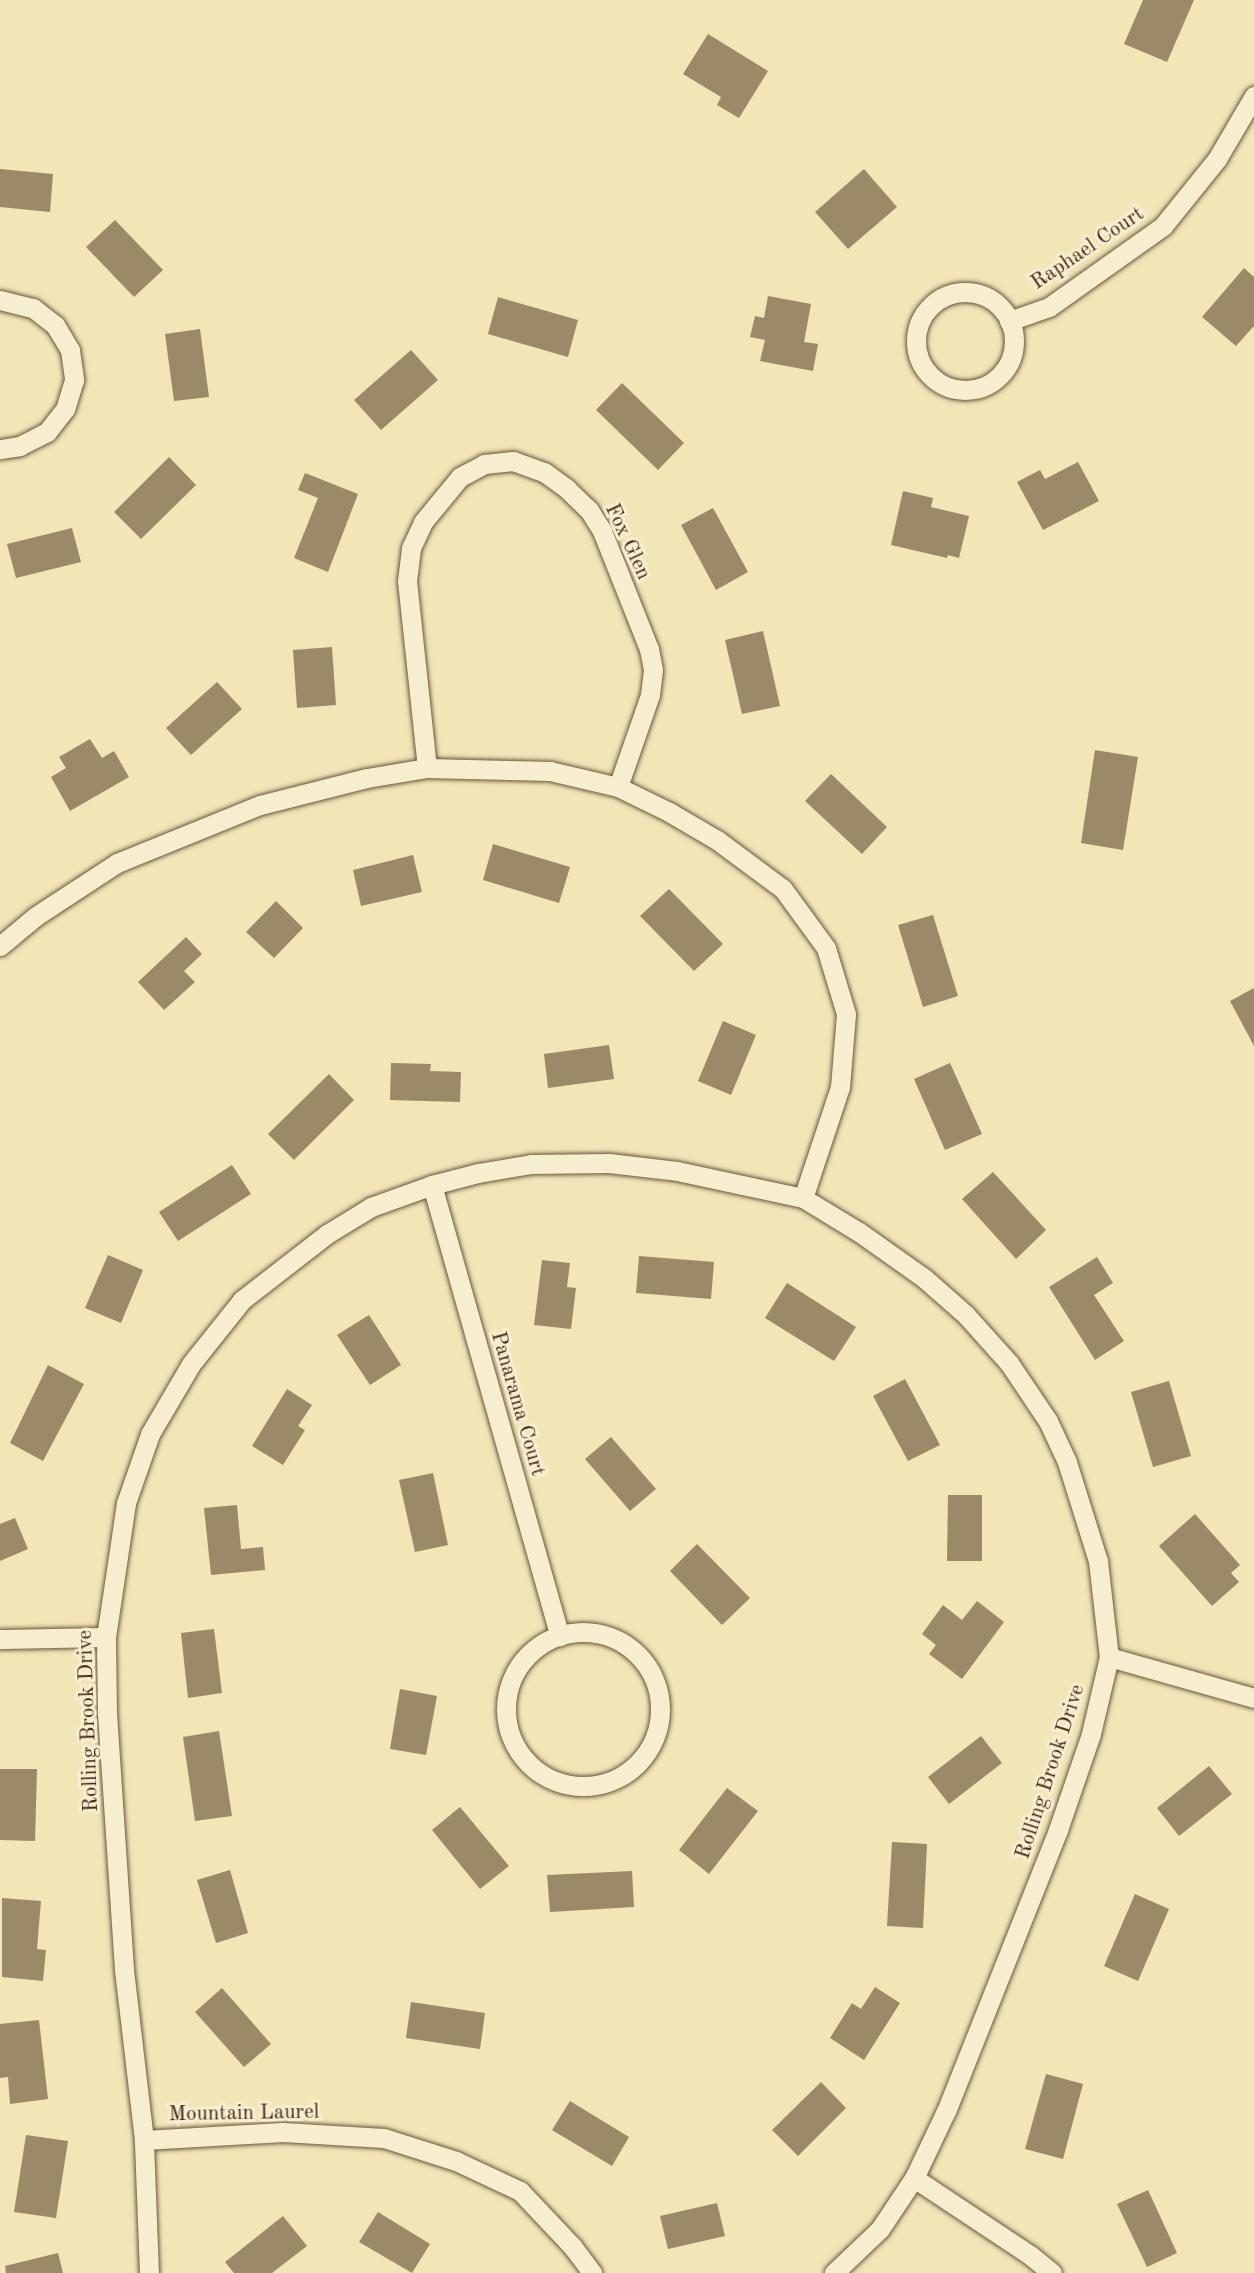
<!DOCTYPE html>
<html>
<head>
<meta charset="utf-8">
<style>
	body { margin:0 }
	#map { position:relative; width:1254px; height:2273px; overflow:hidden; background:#f2e5b6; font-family:"Old Standard TT",serif }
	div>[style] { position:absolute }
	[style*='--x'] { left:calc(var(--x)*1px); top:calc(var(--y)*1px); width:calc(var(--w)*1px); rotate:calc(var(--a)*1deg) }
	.building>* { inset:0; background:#9b8968 }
	.roads { filter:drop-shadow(0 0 2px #6a563c) drop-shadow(0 0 2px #6a563c) }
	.minor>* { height:19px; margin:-9.5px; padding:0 9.5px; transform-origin:9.5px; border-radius:9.5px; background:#f7eed0 }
	.minor>.ring { margin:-9.5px; padding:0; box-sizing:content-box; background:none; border:19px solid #f7eed0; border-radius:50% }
	span { translate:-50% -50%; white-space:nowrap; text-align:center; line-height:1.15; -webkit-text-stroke:6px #f7eed0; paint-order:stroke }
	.street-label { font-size:21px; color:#3d2614 }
</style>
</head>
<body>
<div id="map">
	<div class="building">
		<i style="clip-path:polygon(1143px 0,1194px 0,1167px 62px,1124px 44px)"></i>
		<i style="clip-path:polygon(708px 34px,768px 71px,739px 118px,717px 105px,721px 97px,683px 74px)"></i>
		<i style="clip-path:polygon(0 169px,53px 174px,50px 212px,0 207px)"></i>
		<i style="clip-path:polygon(864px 169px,897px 207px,848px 249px,815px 212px)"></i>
		<i style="clip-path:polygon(115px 220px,163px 270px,134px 297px,86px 247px)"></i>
		<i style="clip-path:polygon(1244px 268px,1254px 277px,1254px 326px,1236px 346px,1202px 317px)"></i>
		<i style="clip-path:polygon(768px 296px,811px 304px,804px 342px,818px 344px,813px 371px,760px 361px,765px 340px,750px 337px,755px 316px,764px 318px)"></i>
		<i style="clip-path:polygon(498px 297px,578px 320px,568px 357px,488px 334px)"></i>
		<i style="clip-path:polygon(200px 329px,209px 397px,174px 401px,165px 334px)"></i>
		<i style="clip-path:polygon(411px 350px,438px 380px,381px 430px,354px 400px)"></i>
		<i style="clip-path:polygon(622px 383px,684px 443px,658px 470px,596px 410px)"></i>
		<i style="clip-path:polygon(169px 457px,196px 485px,141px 539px,114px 512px)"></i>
		<i style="clip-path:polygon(1078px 462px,1099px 501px,1043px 530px,1017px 482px,1040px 470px,1045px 479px)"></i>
		<i style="clip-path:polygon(305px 473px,358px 494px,328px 572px,294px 558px,318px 498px,298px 490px)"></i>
		<i style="clip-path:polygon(903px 491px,933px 498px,931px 507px,969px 516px,959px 558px,948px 555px,947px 558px,891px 545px)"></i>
		<i style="clip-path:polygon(713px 508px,748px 572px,716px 590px,681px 525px)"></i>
		<i style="clip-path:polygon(72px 528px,81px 562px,16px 578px,7px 544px)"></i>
		<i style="clip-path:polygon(763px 631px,780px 706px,742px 714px,725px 640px)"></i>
		<i style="clip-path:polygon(332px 647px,336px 705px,297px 708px,293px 650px)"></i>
		<i style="clip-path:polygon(217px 682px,242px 709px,191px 755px,166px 728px)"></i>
		<i style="clip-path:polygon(90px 739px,102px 758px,114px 751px,129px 777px,70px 811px,51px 777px,66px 768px,59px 757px)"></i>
		<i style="clip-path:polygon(1095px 750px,1138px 757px,1123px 850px,1081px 843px)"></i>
		<i style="clip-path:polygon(831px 774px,887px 827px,862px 854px,805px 801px)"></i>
		<i style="clip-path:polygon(493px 844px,570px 867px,559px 903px,483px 880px)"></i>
		<i style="clip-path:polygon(413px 855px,422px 892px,361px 906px,353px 870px)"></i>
		<i style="clip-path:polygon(669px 889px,723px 944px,694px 971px,640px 916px)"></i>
		<i style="clip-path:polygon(276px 901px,303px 928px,274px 958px,246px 932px)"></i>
		<i style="clip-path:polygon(933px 915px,958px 996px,923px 1007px,898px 925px)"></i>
		<i style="clip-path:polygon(186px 937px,202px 954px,184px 971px,195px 982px,164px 1010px,138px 982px)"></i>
		<i style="clip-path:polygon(1254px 988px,1254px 1046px,1230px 1001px)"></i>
		<i style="clip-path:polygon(723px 1021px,756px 1035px,731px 1095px,698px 1081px)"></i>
		<i style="clip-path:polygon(609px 1045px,614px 1079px,548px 1088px,544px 1054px)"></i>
		<i style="clip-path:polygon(391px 1063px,431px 1064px,430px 1071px,461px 1072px,460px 1102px,390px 1100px)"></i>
		<i style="clip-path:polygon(950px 1063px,982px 1134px,945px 1150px,914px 1079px)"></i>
		<i style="clip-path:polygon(329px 1074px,354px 1100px,294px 1160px,268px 1134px)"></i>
		<i style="clip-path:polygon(232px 1165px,251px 1194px,178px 1241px,159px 1212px)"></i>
		<i style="clip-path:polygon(993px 1172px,1046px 1230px,1016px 1259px,962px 1199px)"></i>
		<i style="clip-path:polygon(108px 1255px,143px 1270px,121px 1323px,85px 1308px)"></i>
		<i style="clip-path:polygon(639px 1256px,714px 1262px,711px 1299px,636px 1293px)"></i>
		<i style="clip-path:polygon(1097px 1257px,1113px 1283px,1094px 1295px,1124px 1341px,1095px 1360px,1049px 1287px)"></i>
		<i style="clip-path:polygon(542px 1260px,570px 1263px,567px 1287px,576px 1288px,571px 1329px,534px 1325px)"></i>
		<i style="clip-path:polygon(787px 1283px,856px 1327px,834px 1361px,765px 1318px)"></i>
		<i style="clip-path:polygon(369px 1315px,401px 1365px,370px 1385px,337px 1335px)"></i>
		<i style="clip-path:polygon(48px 1365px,84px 1384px,43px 1461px,10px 1443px)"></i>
		<i style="clip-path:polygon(905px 1379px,940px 1445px,908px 1461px,873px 1396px)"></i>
		<i style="clip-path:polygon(1169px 1381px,1191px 1456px,1153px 1467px,1131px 1392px)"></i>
		<i style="clip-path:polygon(287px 1389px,312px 1405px,298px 1426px,305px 1430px,283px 1465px,252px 1446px)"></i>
		<i style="clip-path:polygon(611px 1437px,656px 1489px,630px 1511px,585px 1459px)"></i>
		<i style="clip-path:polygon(433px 1473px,448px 1545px,415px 1552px,399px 1480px)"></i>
		<i style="clip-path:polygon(948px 1495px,982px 1495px,982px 1561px,947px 1561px)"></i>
		<i style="clip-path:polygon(237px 1505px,241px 1549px,263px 1547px,265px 1570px,211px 1575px,204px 1508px)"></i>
		<i style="clip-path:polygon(1195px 1514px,1240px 1565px,1231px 1573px,1239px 1582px,1212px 1606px,1159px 1546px)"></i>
		<i style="clip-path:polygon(15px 1518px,28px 1549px,0 1561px,0 1524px)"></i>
		<i style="clip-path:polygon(697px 1544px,750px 1598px,722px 1625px,670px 1571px)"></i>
		<i style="clip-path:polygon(977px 1601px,1004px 1622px,962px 1679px,929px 1654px,936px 1645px,922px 1634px,943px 1605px,962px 1620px)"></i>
		<i style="clip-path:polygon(214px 1629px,222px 1693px,188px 1698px,181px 1633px)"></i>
		<i style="clip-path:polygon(400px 1689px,437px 1696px,426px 1755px,390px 1749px)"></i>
		<i style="clip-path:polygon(219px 1731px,232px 1816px,195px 1821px,183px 1737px)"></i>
		<i style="clip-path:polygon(981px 1736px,1002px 1763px,949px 1804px,928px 1777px)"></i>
		<i style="clip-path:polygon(1209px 1766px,1232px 1794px,1179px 1836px,1157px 1808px)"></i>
		<i style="clip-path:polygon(0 1769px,37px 1769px,35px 1841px,0 1840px)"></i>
		<i style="clip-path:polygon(727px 1788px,758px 1811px,709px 1874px,679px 1850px)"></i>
		<i style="clip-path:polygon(460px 1807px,509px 1866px,480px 1889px,432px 1830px)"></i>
		<i style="clip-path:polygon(892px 1842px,927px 1844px,923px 1928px,887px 1926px)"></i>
		<i style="clip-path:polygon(230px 1870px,248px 1933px,216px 1943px,197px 1880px)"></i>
		<i style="clip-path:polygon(632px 1871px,634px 1907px,550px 1912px,547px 1875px)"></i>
		<i style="clip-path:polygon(1135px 1894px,1169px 1909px,1138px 1981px,1104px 1966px)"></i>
		<i style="clip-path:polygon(2px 1898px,41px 1901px,37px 1949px,46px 1950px,43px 1981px,2px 1977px)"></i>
		<i style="clip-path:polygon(875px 1987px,900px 2003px,864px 2060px,830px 2038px,852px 2003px,861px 2009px)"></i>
		<i style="clip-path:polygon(222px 1988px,271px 2044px,244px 2067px,195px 2012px)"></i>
		<i style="clip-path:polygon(411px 2002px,485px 2013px,480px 2049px,406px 2038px)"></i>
		<i style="clip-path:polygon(39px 2020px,48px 2099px,10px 2104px,8px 2077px,0 2078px,0 2024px)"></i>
		<i style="clip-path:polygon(1046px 2074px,1083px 2084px,1063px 2159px,1025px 2149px)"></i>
		<i style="clip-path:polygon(821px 2082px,846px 2108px,798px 2156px,772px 2130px)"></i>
		<i style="clip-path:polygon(570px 2101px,629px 2137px,612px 2166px,552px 2130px)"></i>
		<i style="clip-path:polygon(26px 2135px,68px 2141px,56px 2218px,14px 2212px)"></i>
		<i style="clip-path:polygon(1148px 2190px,1177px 2253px,1147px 2267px,1117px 2204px)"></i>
		<i style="clip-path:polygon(717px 2203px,725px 2236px,668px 2249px,660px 2216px)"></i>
		<i style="clip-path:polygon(378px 2212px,430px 2244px,412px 2273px,359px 2242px)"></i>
		<i style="clip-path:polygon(283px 2216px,307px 2246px,272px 2273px,234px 2273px,225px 2262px)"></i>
		<i style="clip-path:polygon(58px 2253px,63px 2273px,6px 2273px,5px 2266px)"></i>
	</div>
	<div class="roads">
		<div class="minor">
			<i class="ring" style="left:916px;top:292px;width:79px;height:79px"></i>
			<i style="--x:0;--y:300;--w:34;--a:14"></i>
			<i style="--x:33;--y:308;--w:28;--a:38"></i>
			<i style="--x:55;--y:325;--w:29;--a:59"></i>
			<i style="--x:70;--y:350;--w:30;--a:82"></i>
			<i style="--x:74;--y:380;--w:30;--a:107"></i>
			<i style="--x:65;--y:409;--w:29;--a:128"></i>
			<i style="--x:47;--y:432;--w:30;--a:153"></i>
			<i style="--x:20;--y:446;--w:20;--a:171"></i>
			<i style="--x:1009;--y:321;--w:42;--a:-19.3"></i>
			<i style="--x:1049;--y:307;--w:140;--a:-35.4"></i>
			<i style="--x:1163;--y:226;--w:86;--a:-51.1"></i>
			<i style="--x:1217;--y:159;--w:73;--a:-59.6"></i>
			<i style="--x:427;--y:768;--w:188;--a:-96.1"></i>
			<i style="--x:407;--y:581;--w:33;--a:-83"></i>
			<i style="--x:411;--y:548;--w:29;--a:-65"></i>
			<i style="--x:423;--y:522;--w:58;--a:-50.6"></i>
			<i style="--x:460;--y:477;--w:27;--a:-28"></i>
			<i style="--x:484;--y:464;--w:29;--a:-6"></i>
			<i style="--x:513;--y:461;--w:33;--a:20"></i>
			<i style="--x:544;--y:472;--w:29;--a:36"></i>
			<i style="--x:567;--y:489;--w:30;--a:44"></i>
			<i style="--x:589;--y:510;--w:25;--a:58"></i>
			<i style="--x:602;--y:531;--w:127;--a:68.3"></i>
			<i style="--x:649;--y:649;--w:21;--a:79"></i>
			<i style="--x:653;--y:670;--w:25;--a:97"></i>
			<i style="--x:650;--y:695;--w:97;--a:109.2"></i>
			<i style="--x:0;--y:946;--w:47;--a:-39.8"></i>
			<i style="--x:36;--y:916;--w:97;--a:-33.2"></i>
			<i style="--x:117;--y:863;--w:154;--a:-22.1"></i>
			<i style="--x:260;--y:805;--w:110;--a:-14.2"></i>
			<i style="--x:367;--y:778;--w:61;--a:-9.5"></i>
			<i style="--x:427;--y:768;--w:123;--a:1.4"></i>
			<i style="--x:550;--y:771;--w:70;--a:13.2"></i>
			<i style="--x:618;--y:787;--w:57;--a:26.1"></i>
			<i style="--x:669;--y:812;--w:56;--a:30.3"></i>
			<i style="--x:717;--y:840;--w:82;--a:36.6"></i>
			<i style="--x:783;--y:889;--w:73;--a:53.9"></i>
			<i style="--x:826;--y:948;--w:69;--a:73.1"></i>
			<i style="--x:846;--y:1014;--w:73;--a:94.7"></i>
			<i style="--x:840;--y:1087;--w:117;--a:108.4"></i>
			<i style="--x:432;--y:1185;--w:469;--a:74.2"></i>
			<i class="ring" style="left:506px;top:1632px;width:135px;height:135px"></i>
			<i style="--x:0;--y:1639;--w:106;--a:-1.1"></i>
			<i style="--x:1109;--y:1657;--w:151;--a:15.8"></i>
			<i style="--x:144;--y:2140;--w:139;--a:-3.3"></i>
			<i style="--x:283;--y:2132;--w:101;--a:3.4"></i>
			<i style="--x:384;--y:2138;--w:76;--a:17.7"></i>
			<i style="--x:456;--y:2161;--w:71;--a:25.1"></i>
			<i style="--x:520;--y:2191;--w:76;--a:46.6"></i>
			<i style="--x:572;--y:2246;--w:34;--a:53"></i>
			<i style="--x:914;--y:2178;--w:139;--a:33.6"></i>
			<i style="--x:1030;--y:2255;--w:28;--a:39"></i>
			<i style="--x:149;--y:2273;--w:133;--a:-92.2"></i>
			<i style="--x:144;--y:2140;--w:172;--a:-96.7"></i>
			<i style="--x:124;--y:1969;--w:257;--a:-93.8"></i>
			<i style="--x:107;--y:1713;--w:76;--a:-90.8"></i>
			<i style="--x:106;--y:1637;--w:135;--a:-81.5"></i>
			<i style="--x:126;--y:1503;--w:73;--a:-70.8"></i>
			<i style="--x:150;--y:1434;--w:81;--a:-59.6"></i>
			<i style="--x:191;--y:1364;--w:82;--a:-51.4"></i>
			<i style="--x:242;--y:1300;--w:108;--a:-37.8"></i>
			<i style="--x:327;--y:1234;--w:52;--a:-31.5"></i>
			<i style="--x:371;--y:1207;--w:65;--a:-19.8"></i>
			<i style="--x:432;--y:1185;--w:48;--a:-14.6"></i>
			<i style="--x:478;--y:1173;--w:54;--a:-9.6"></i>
			<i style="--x:531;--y:1164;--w:78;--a:-0.7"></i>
			<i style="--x:609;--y:1163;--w:68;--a:6.7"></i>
			<i style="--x:677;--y:1171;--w:129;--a:12.1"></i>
			<i style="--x:803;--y:1198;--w:66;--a:31.3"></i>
			<i style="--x:859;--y:1232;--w:80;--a:35.3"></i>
			<i style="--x:924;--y:1278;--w:55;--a:41.3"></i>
			<i style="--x:965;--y:1314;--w:66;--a:48.1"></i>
			<i style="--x:1009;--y:1363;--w:70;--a:56.1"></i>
			<i style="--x:1048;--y:1421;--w:45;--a:65.1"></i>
			<i style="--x:1067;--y:1462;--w:104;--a:72.6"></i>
			<i style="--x:1098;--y:1561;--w:97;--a:83.5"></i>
			<i style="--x:1109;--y:1657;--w:79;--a:103.2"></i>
			<i style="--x:1091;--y:1734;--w:102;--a:109"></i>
			<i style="--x:1058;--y:1830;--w:302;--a:111.7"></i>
			<i style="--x:946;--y:2111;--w:74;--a:115.5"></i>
			<i style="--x:914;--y:2178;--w:61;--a:123.7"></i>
			<i style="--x:880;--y:2229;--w:64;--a:136.3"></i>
		</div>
	</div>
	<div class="street-label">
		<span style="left:1088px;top:249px;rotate:-34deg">Raphael Court</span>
		<span style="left:627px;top:542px;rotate:65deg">Fox Glen</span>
		<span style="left:517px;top:1404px;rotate:74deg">Panarama Court</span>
		<span style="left:89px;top:1721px;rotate:-92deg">Rolling Brook Drive</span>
		<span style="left:1051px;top:1772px;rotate:-72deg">Rolling Brook Drive</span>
		<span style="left:244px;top:2114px;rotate:-1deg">Mountain Laurel</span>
	</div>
</div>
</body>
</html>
